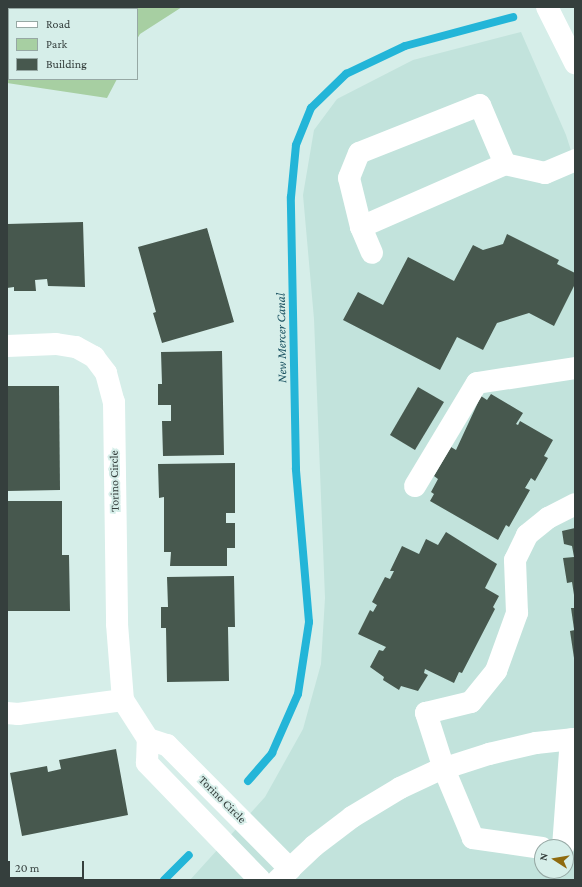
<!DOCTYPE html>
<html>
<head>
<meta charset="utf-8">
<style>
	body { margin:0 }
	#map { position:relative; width:582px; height:887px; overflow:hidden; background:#d6eee9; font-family:"Crimson Pro",serif }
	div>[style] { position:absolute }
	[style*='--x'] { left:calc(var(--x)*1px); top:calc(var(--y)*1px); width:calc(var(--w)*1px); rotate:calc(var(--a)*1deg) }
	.built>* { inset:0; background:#c2e3dc }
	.green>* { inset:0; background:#a7cfa2 }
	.stream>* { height:8px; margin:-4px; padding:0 4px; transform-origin:4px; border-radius:4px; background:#23b5d8 }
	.building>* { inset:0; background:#47584e }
	.minor>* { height:22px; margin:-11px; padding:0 11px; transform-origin:11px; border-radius:11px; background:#fff }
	span { translate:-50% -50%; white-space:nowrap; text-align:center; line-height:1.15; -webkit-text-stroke:4px #d6eee9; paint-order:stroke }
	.street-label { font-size:12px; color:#353f3d }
	.water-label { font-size:13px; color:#1d5463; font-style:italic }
	.frame { position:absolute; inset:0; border:8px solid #353f3d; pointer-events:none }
	.legend { position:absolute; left:8px; top:8px; width:130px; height:72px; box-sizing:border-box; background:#d6eee9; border:1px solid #96a8a4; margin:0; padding:5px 7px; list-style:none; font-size:12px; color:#353f3d }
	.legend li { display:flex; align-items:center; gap:8px; height:20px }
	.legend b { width:20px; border:1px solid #96a8a4 }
	.north { position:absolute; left:534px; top:839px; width:40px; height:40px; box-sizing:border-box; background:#d6eee9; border:1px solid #96a8a4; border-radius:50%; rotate:282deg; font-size:11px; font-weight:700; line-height:16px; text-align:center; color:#353f3d }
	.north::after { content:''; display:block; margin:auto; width:14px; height:18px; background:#8f6b0f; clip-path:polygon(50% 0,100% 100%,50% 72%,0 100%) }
	.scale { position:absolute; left:8px; top:861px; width:76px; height:18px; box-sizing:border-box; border:2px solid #353f3d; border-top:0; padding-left:5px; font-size:12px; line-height:14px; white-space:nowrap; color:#353f3d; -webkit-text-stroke:3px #d6eee9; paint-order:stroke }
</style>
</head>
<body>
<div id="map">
	<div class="built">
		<i style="clip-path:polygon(evenodd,521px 32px,566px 135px,575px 163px,575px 880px,190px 880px,265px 797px,303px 729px,321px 664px,325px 598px,314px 319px,303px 195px,314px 130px,337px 99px,413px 60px,521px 32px,542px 847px,566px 847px,566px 871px,542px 871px,542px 847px)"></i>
	</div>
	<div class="green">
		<i style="clip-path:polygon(7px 7px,182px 7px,140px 34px,137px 39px,137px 9px,9px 9px,9px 79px,117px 79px,107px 98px,7px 83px)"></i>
	</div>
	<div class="stream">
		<i style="--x:248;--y:781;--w:37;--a:-49"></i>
		<i style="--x:272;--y:753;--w:64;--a:-66.2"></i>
		<i style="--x:298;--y:694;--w:73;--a:-81.3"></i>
		<i style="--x:309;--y:622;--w:154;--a:-94.9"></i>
		<i style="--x:296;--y:469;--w:272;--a:-91.1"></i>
		<i style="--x:291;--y:197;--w:52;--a:-84.5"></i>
		<i style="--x:296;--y:145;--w:40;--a:-68"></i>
		<i style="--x:311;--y:108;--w:49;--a:-44.2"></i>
		<i style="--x:346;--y:74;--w:65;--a:-25.4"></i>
		<i style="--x:405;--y:46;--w:112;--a:-15"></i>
		<i style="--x:164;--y:880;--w:35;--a:-45"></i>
	</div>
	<div class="building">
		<i style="clip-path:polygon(83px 222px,85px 287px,48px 286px,47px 279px,35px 280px,36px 291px,14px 291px,14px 287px,7px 288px,7px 224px)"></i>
		<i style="clip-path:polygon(207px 228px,234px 322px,162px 343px,153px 313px,156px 312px,138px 247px)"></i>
		<i style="clip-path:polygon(507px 234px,559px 260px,557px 264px,575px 273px,575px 284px,554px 326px,529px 313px,497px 323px,483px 350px,457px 337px,440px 370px,343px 320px,358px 292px,383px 305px,408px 257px,454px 281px,473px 245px,483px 250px,503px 244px)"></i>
		<i style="clip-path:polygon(222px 351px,224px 455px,163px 456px,162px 421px,171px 421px,171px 405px,158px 405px,158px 384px,162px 384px,161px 352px)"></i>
		<i style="clip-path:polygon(7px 386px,59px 386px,60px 490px,7px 491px)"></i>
		<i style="clip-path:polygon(418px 387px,444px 402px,415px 450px,390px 435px)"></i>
		<i style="clip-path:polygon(491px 394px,523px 413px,516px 424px,518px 425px,520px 421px,553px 440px,544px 456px,548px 458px,535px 481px,531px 478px,525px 488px,530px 490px,509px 527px,506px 525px,498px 540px,430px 501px,434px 494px,431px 492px,438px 479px,434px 476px,451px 447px,456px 450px,481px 396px,487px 400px)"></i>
		<i style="clip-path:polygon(235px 463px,235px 513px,226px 513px,226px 523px,235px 523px,235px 548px,227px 548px,227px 566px,170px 566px,171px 552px,164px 552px,164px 497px,159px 498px,158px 464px)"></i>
		<i style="clip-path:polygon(7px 501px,62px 501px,62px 555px,69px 555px,70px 611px,7px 611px)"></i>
		<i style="clip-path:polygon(575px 528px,575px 595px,574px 595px,572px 582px,567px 583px,563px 558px,574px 557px,572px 546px,564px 544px,562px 531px)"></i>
		<i style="clip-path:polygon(446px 532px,497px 564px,485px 588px,499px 596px,493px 607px,495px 609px,462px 673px,459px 672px,454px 683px,425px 669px,424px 673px,428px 675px,418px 691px,401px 686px,399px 690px,383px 680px,384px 677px,370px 667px,379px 650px,383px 651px,386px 647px,358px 634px,370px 610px,373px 612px,377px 605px,372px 602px,385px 577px,390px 579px,394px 571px,390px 571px,402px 546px,419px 554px,426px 539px,438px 545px)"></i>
		<i style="clip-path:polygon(234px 576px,235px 627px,228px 627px,229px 681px,167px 682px,166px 628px,161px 628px,161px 607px,168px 607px,167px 577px)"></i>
		<i style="clip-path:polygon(571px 608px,575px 608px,575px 629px,574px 629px)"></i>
		<i style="clip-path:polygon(575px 630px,575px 658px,574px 658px,570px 631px)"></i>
		<i style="clip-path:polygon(116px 749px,128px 815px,22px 836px,10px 773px,47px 766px,48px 772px,61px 769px,59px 760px)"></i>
	</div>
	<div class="minor">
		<i style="--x:547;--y:7;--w:63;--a:63.4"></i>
		<i style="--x:505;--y:164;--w:64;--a:-113"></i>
		<i style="--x:480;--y:105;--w:130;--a:158.4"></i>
		<i style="--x:359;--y:153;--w:27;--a:112"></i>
		<i style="--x:349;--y:178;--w:50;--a:76.2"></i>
		<i style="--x:361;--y:227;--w:157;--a:-23.6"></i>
		<i style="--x:505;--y:164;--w:41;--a:12.7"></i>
		<i style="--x:545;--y:173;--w:33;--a:-23"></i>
		<i style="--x:361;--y:227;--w:28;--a:67"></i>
		<i style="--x:7;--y:346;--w:49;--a:-2.3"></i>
		<i style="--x:56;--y:344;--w:20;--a:9"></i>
		<i style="--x:76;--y:347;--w:21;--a:29"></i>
		<i style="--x:94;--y:357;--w:20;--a:53"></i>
		<i style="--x:106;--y:373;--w:30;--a:75"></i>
		<i style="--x:114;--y:402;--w:222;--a:89.2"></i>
		<i style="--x:117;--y:624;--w:76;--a:85.5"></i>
		<i style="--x:123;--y:700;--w:46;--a:57.3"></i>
		<i style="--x:415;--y:486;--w:120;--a:-59"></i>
		<i style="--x:477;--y:383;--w:99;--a:-8.7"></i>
		<i style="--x:7;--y:713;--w:11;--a:5"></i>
		<i style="--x:18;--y:714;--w:106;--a:-7.6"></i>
		<i style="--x:563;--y:847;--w:108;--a:-85.8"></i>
		<i style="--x:542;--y:848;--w:70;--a:-171.8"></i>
		<i style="--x:473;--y:838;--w:75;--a:-112.8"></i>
		<i style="--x:444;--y:769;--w:59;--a:-107.8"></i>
		<i style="--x:426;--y:713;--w:46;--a:-13.7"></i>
		<i style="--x:471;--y:702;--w:40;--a:-51"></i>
		<i style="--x:496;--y:671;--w:62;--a:-70.1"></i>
		<i style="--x:517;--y:613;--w:53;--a:-92.2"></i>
		<i style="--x:515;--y:560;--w:28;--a:-64"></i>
		<i style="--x:527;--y:535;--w:27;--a:-39"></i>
		<i style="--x:548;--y:518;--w:30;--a:-27"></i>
		<i style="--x:260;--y:880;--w:163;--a:-134"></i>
		<i style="--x:147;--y:763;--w:24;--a:-88"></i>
		<i style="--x:148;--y:739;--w:20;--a:18"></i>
		<i style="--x:167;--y:745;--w:175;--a:45.2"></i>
		<i style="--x:278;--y:880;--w:50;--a:-43.4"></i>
		<i style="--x:314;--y:846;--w:48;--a:-37.3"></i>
		<i style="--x:352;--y:817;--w:56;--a:-31.1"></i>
		<i style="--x:400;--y:788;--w:40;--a:-25"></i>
		<i style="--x:436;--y:771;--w:56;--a:-17.8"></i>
		<i style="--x:489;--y:754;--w:48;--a:-13.2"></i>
		<i style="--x:536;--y:743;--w:39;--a:-6"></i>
	</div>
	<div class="street-label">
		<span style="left:115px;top:481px;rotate:-91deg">Torino Circle</span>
		<span style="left:222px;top:800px;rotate:45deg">Torino Circle</span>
	</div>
	<div class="water-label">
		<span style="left:282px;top:338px;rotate:-91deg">New Mercer Canal</span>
	</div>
	<div class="frame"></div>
	<ul class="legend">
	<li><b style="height:5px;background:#fff"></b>Road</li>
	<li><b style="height:11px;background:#a7cfa2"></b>Park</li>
	<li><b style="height:11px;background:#47584e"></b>Building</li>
	</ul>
	<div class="north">N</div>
	<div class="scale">20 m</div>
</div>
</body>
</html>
